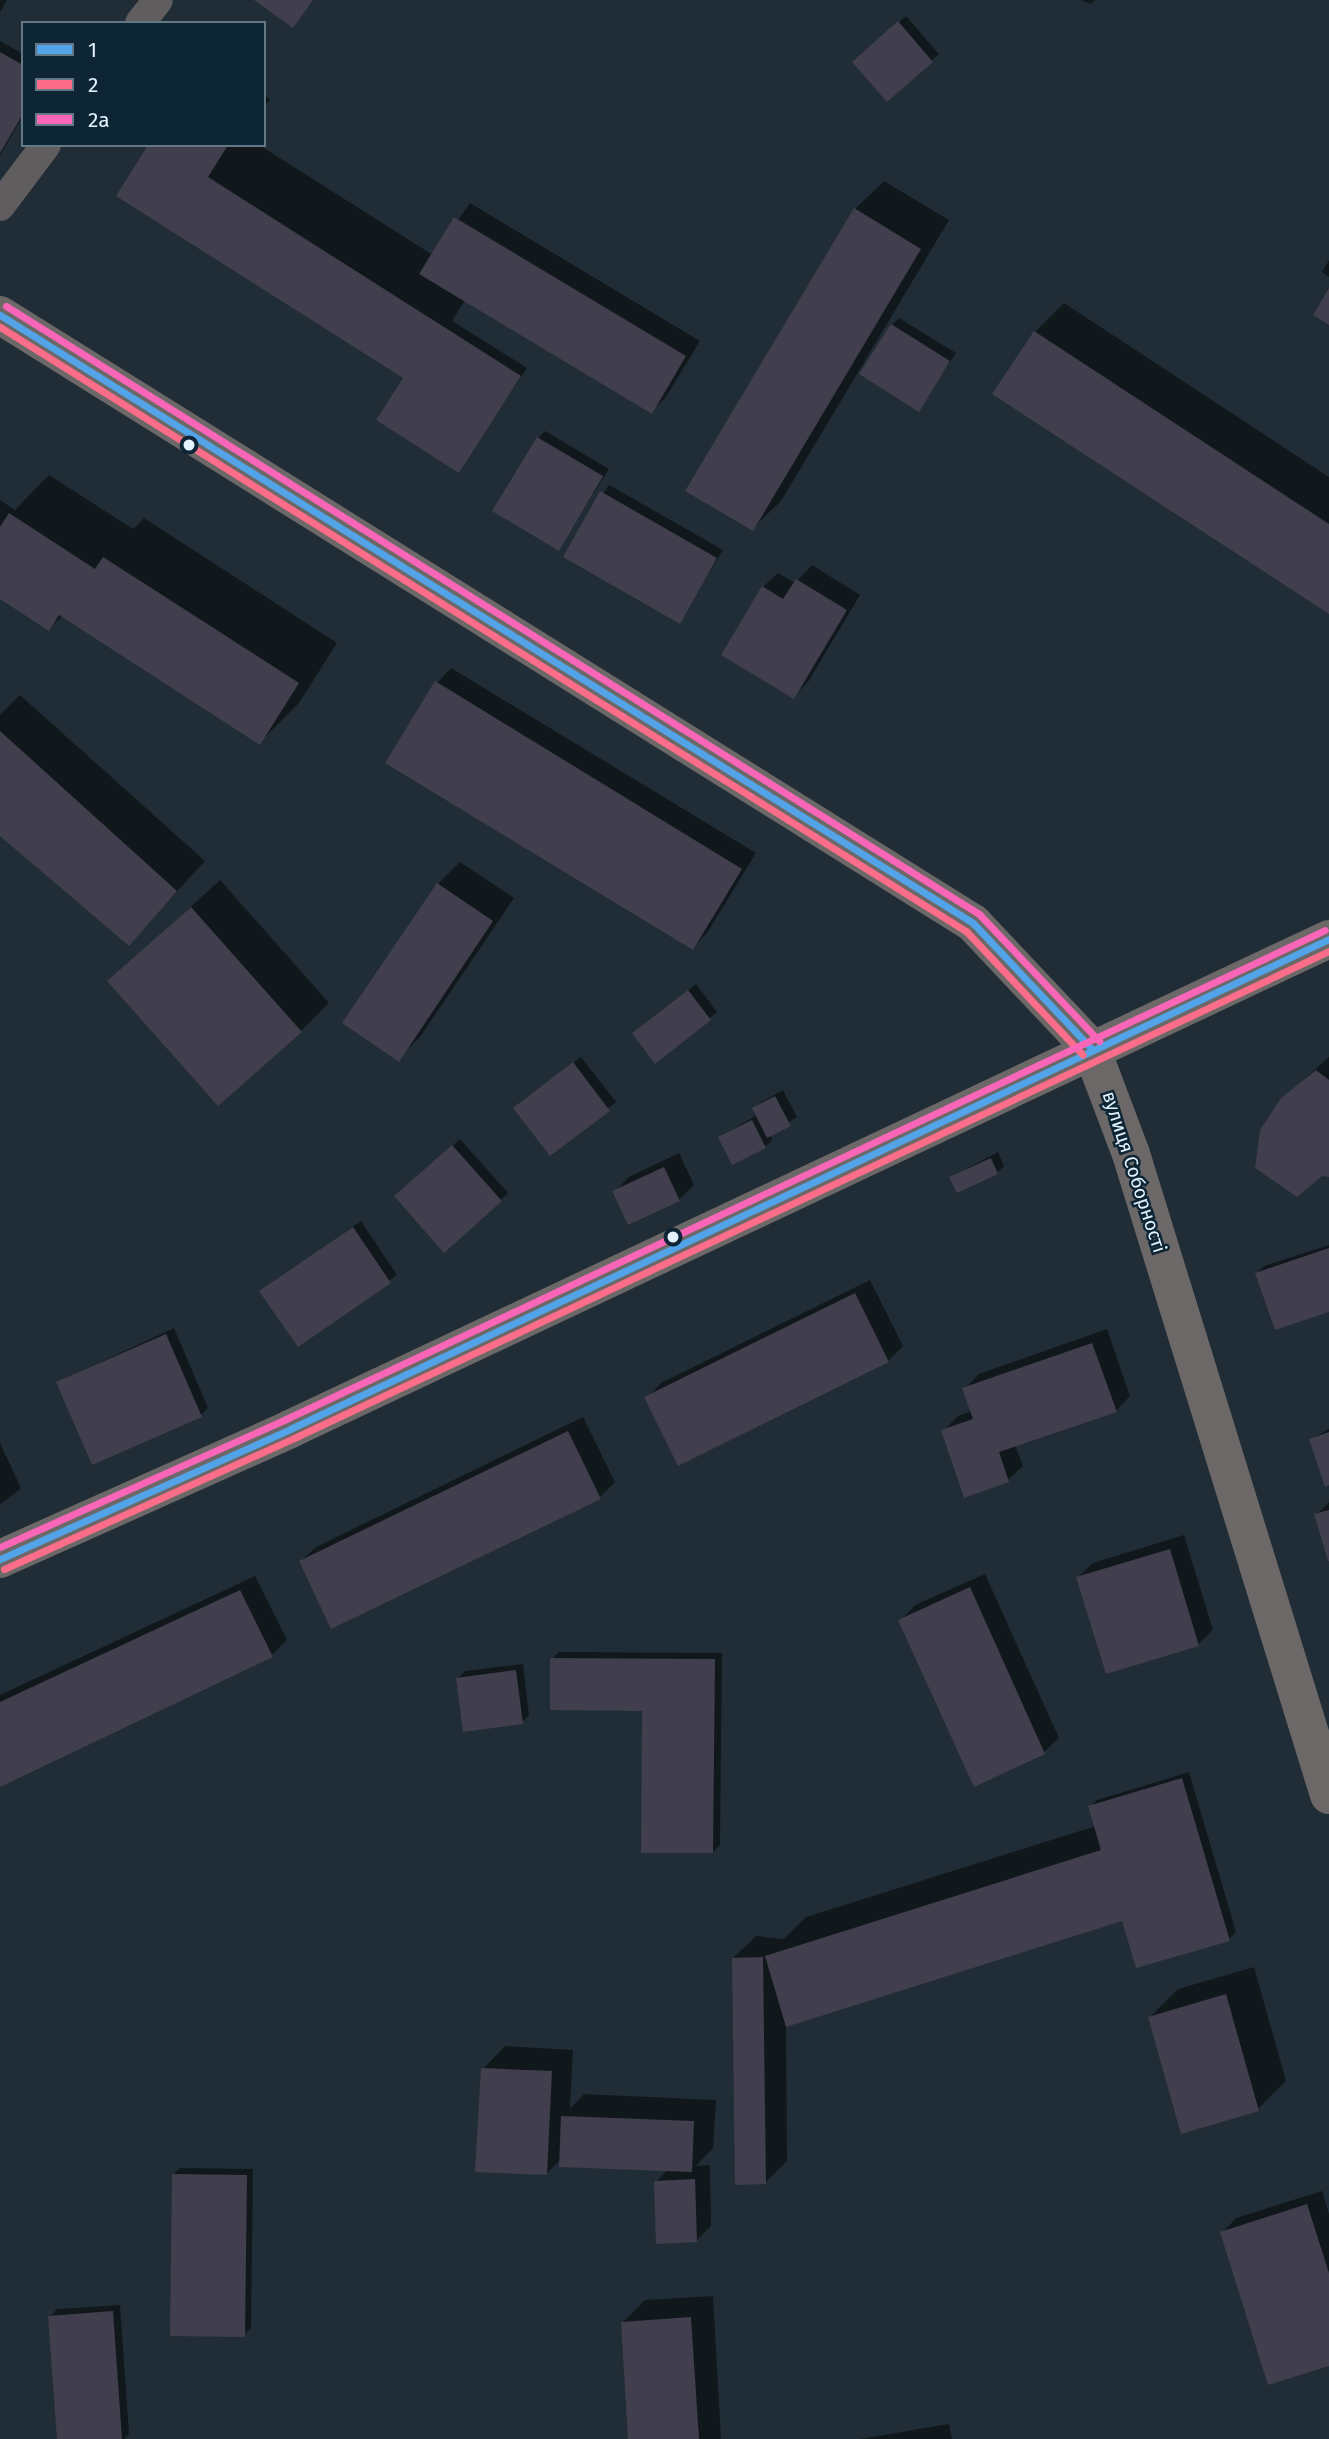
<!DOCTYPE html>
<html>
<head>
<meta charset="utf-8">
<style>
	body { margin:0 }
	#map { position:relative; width:1329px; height:2439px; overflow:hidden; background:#202d36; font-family:"Fira Sans",sans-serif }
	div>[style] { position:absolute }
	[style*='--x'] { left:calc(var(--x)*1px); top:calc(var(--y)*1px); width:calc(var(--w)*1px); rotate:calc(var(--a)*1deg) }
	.shadow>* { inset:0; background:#0007 }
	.building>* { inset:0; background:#413e4d }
	.street>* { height:30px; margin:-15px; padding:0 15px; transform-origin:15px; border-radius:15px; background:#5f5d5d }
	.secondary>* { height:38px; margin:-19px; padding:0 19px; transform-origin:19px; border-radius:19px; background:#6b6867 }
	.bus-1>* { height:7px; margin:-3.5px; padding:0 3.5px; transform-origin:3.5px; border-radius:3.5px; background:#53a3e8 }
	.bus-2>* { height:7px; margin:-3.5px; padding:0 3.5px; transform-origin:3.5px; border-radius:3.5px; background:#fb6d88 }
	.bus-3>* { height:7px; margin:-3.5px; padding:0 3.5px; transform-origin:3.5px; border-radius:3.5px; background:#fa66b7 }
	.dots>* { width:19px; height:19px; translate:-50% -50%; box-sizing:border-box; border:4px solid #0d2535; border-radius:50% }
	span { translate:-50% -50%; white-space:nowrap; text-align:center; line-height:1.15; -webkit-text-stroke:5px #0d2535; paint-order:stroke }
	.street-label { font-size:19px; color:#e3f2fd }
	.legend { position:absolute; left:21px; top:21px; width:245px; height:126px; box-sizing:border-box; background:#0d2535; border:2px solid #637785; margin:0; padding:9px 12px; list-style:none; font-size:21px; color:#e3f2fd }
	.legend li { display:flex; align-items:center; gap:14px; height:35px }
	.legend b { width:35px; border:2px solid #637785 }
</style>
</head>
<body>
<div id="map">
	<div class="shadow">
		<i style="clip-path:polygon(0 0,7px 0,0 12px)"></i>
		<i style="clip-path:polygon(1081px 0,1095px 0,1091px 4px)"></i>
		<i style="clip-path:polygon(906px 16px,939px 54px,888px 100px,861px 55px)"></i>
		<i style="clip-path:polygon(0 41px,23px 54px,23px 116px,0 155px)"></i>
		<i style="clip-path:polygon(264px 95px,270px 99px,264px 108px)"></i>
		<i style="clip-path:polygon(150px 145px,259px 145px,433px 255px,470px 203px,700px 341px,666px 397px,651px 412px,465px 300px,452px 321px,527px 368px,458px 471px,405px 377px)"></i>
		<i style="clip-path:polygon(884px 181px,949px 220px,781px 501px,752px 529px,855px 209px)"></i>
		<i style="clip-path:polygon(1329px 260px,1329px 277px,1322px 272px)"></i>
		<i style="clip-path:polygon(1064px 303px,1329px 477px,1329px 611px,1035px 332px)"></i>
		<i style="clip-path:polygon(899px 318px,956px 353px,918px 409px,892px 325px)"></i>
		<i style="clip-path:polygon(545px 431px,609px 469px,558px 548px,538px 438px)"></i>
		<i style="clip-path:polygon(49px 475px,133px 529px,144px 518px,337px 643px,299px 703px,259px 743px,63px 615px,49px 629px,0 597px,0 500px,15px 510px)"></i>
		<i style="clip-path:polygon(609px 485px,723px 550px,679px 621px,565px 556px)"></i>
		<i style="clip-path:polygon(812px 565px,860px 595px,808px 682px,793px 697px,763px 587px,778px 573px,795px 583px)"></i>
		<i style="clip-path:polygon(451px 668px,756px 853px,707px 933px,693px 948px,437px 683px)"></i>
		<i style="clip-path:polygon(20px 695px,205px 861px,129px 943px,0 834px,0 715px)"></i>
		<i style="clip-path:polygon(460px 862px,514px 898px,420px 1037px,398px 1059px,344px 1023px,438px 884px)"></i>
		<i style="clip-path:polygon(220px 880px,329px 1003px,301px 1031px,110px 981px)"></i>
		<i style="clip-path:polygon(696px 984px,717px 1012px,655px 1061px,641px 1026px)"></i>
		<i style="clip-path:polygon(581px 1057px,616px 1102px,550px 1154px,522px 1101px)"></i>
		<i style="clip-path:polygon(1329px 1057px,1329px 1176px,1282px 1099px)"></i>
		<i style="clip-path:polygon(783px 1090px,797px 1117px,770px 1135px,772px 1140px,765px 1147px,732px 1163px,720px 1137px,757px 1115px,754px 1109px,761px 1102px)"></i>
		<i style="clip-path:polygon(460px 1139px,508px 1193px,501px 1200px,403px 1189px)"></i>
		<i style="clip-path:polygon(998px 1152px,1004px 1166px,997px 1173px,951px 1177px)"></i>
		<i style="clip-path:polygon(679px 1153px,694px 1185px,679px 1200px,615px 1191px,629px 1177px)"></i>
		<i style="clip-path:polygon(361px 1221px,397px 1275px,298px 1345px,262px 1291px)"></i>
		<i style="clip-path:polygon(1329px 1245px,1329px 1310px,1257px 1273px,1264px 1266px)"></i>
		<i style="clip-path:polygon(870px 1280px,903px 1346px,888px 1361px,647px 1398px,661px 1383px)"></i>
		<i style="clip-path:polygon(174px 1328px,208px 1408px,201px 1415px,58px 1382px)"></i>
		<i style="clip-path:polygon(1107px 1329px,1130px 1396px,1116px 1411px,1015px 1445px,1023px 1466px,1008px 1480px,943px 1431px,958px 1416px,972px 1411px,964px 1389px,979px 1374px)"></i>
		<i style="clip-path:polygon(583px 1417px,615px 1482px,600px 1497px,301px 1561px,316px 1547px)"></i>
		<i style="clip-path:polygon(1329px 1429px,1329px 1484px,1311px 1439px)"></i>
		<i style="clip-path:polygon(0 1443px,21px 1488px,0 1505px)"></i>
		<i style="clip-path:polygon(1329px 1502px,1329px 1557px,1316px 1515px)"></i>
		<i style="clip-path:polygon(1184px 1535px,1213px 1630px,1198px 1644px,1078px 1577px,1093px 1563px)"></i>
		<i style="clip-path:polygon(985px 1574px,1059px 1738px,1044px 1752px,975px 1784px,901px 1620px,915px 1605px)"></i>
		<i style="clip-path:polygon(255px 1576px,287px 1640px,272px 1655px,0 1783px,0 1695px)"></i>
		<i style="clip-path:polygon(559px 1652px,722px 1653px,720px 1845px,713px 1852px,644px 1709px,552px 1659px)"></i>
		<i style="clip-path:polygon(523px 1664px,529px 1715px,522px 1722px,458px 1678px,465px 1671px)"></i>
		<i style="clip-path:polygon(1189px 1772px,1236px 1932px,1229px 1939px,1123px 1919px,786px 2025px,787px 2161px,765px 2183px,733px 1958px,756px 1936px,784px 1939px,806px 1917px,1096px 1826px,1090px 1807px,1097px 1800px)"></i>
		<i style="clip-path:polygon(1254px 1967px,1286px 2081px,1258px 2109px,1149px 2018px,1178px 1989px)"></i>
		<i style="clip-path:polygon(505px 2046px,573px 2050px,570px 2109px,584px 2094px,716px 2100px,713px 2148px,696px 2166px,710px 2165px,711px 2226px,696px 2241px,656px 2182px,668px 2169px,561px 2159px,546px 2174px,483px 2069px)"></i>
		<i style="clip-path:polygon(180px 2168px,253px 2169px,251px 2328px,244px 2335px,173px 2175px)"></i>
		<i style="clip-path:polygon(1322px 2191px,1329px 2214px,1329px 2364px,1222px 2233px,1236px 2218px)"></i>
		<i style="clip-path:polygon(713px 2296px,721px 2439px,630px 2439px,623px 2322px,645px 2300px)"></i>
		<i style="clip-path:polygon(120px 2305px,129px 2434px,124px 2439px,59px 2439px,50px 2317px,57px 2309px)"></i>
		<i style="clip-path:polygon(949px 2424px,952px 2439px,860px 2439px)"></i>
	</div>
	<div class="building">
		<i style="clip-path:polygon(254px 0,313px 0,293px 28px)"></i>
		<i style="clip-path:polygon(898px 21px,933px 62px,887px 102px,852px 62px)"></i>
		<i style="clip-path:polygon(0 52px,23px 65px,23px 114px,0 153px)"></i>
		<i style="clip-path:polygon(148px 145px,228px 145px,208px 177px,521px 376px,459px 473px,376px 420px,403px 378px,116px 196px)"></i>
		<i style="clip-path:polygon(854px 208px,921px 249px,753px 531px,685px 491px)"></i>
		<i style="clip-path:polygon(454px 217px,686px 356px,652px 414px,419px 274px)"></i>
		<i style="clip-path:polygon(1329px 288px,1329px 325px,1313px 315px)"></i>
		<i style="clip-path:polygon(891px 324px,950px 361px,919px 412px,859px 374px)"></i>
		<i style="clip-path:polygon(1034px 331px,1329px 524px,1329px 614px,992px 394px)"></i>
		<i style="clip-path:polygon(537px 437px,603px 476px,559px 551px,492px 511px)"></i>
		<i style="clip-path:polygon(600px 491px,717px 558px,680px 624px,563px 557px)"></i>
		<i style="clip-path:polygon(9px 513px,95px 569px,103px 557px,299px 683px,260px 745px,59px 615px,49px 631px,0 599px,0 527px)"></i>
		<i style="clip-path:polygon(796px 579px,847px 610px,794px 699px,721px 655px,762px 586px,783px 599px)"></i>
		<i style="clip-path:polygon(435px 681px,742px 869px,693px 950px,385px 763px)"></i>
		<i style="clip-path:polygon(0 731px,177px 891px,129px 946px,0 836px)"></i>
		<i style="clip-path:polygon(437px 883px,493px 921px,399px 1062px,342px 1023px)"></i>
		<i style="clip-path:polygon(191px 907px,302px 1032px,218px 1106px,107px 981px)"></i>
		<i style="clip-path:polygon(688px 990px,711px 1020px,655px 1064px,632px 1033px)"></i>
		<i style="clip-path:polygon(573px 1062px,610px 1111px,550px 1156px,513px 1108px)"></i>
		<i style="clip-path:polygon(1316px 1070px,1329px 1080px,1329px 1177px,1322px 1176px,1297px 1197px,1255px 1168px,1260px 1130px,1281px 1098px)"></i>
		<i style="clip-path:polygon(775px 1096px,791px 1126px,767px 1138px,752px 1108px)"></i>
		<i style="clip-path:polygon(752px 1120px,766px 1148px,732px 1165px,718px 1137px)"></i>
		<i style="clip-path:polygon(452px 1145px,502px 1201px,444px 1253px,394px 1196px)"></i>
		<i style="clip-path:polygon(991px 1158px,998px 1174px,957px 1193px,949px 1177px)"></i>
		<i style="clip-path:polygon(664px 1167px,680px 1201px,628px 1225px,612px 1191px)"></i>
		<i style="clip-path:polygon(353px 1227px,391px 1283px,298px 1347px,259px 1291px)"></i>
		<i style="clip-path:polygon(1329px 1248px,1329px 1312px,1275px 1330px,1255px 1273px)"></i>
		<i style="clip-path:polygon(855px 1293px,889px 1362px,678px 1466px,644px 1397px)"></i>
		<i style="clip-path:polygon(166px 1334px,202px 1417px,92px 1465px,56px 1382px)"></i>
		<i style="clip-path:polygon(1092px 1343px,1117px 1412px,999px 1452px,1009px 1482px,964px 1498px,941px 1430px,973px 1419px,962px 1388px)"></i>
		<i style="clip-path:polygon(568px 1431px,601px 1499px,331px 1629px,299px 1561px)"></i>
		<i style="clip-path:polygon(1329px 1432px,1329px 1485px,1325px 1487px,1309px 1439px)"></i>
		<i style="clip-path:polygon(1329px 1510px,1329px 1561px,1328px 1561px,1314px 1514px)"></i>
		<i style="clip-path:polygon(1170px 1549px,1199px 1646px,1106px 1674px,1076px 1577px)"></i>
		<i style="clip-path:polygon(970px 1587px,1045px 1754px,974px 1787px,898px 1620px)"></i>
		<i style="clip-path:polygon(240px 1590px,273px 1657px,0 1787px,0 1702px)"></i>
		<i style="clip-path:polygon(550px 1658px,715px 1659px,713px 1853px,641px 1853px,642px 1711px,550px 1710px)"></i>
		<i style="clip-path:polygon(516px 1670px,523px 1724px,463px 1732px,456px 1678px)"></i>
		<i style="clip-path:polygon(1182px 1778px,1230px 1941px,1136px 1968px,1122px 1921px,786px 2027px,765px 1956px,1101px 1850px,1088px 1806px)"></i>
		<i style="clip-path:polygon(763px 1957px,766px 2184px,735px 2185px,732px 1958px)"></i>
		<i style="clip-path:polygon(1226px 1994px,1259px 2111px,1181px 2134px,1148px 2017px)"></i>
		<i style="clip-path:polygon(481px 2068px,552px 2071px,547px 2175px,475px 2172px)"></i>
		<i style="clip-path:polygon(561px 2116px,694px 2121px,692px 2172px,559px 2167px)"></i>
		<i style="clip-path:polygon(172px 2174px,247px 2175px,245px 2337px,170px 2336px)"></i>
		<i style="clip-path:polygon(695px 2179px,697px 2242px,656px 2244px,654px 2181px)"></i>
		<i style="clip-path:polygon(1307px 2204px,1329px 2273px,1329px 2366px,1268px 2385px,1220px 2232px)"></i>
		<i style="clip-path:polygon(113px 2311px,122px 2439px,57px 2439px,48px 2316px)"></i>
		<i style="clip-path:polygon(691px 2317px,699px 2439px,628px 2439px,621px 2322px)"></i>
	</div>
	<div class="street">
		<i style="--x:140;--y:23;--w:29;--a:-52"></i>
		<i style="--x:0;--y:206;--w:76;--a:-53"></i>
	</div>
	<div class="secondary">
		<i style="--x:0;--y:315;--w:1147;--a:32"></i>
		<i style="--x:973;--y:923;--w:172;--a:46.7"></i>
		<i style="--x:1091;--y:1048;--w:113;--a:69.3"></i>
		<i style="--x:1131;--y:1154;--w:671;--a:72.83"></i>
		<i style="--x:0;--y:1559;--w:318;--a:-24.1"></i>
		<i style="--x:290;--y:1429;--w:1149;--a:-25.25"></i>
	</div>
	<div class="bus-1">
		<i style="--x:0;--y:315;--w:1147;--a:32"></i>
		<i style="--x:973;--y:923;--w:172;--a:46.7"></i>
		<i style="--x:0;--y:1559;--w:318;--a:-24.1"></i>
		<i style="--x:290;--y:1429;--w:1149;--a:-25.25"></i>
	</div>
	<div class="bus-2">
		<i style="--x:0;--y:327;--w:1139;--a:32.02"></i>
		<i style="--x:966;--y:931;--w:170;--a:46.7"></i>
		<i style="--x:4;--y:1569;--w:318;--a:-24.3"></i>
		<i style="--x:294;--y:1438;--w:1144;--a:-25.2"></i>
	</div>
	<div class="bus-3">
		<i style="--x:6;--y:306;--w:1147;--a:32"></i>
		<i style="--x:979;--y:914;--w:175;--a:46.6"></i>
		<i style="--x:0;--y:1547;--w:313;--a:-24.1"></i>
		<i style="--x:286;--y:1419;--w:1148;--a:-25.2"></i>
	</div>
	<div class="dots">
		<i style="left:189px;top:445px;background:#e3f2fd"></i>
		<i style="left:673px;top:1237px;background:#e3f2fd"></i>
	</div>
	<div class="street-label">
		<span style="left:1134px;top:1172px;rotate:72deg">вулиця Соборності</span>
	</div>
	<ul class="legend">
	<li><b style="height:9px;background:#53a3e8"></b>1</li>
	<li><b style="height:9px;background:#fb6d88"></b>2</li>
	<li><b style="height:9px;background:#fa66b7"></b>2а</li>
	</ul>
</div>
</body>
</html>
